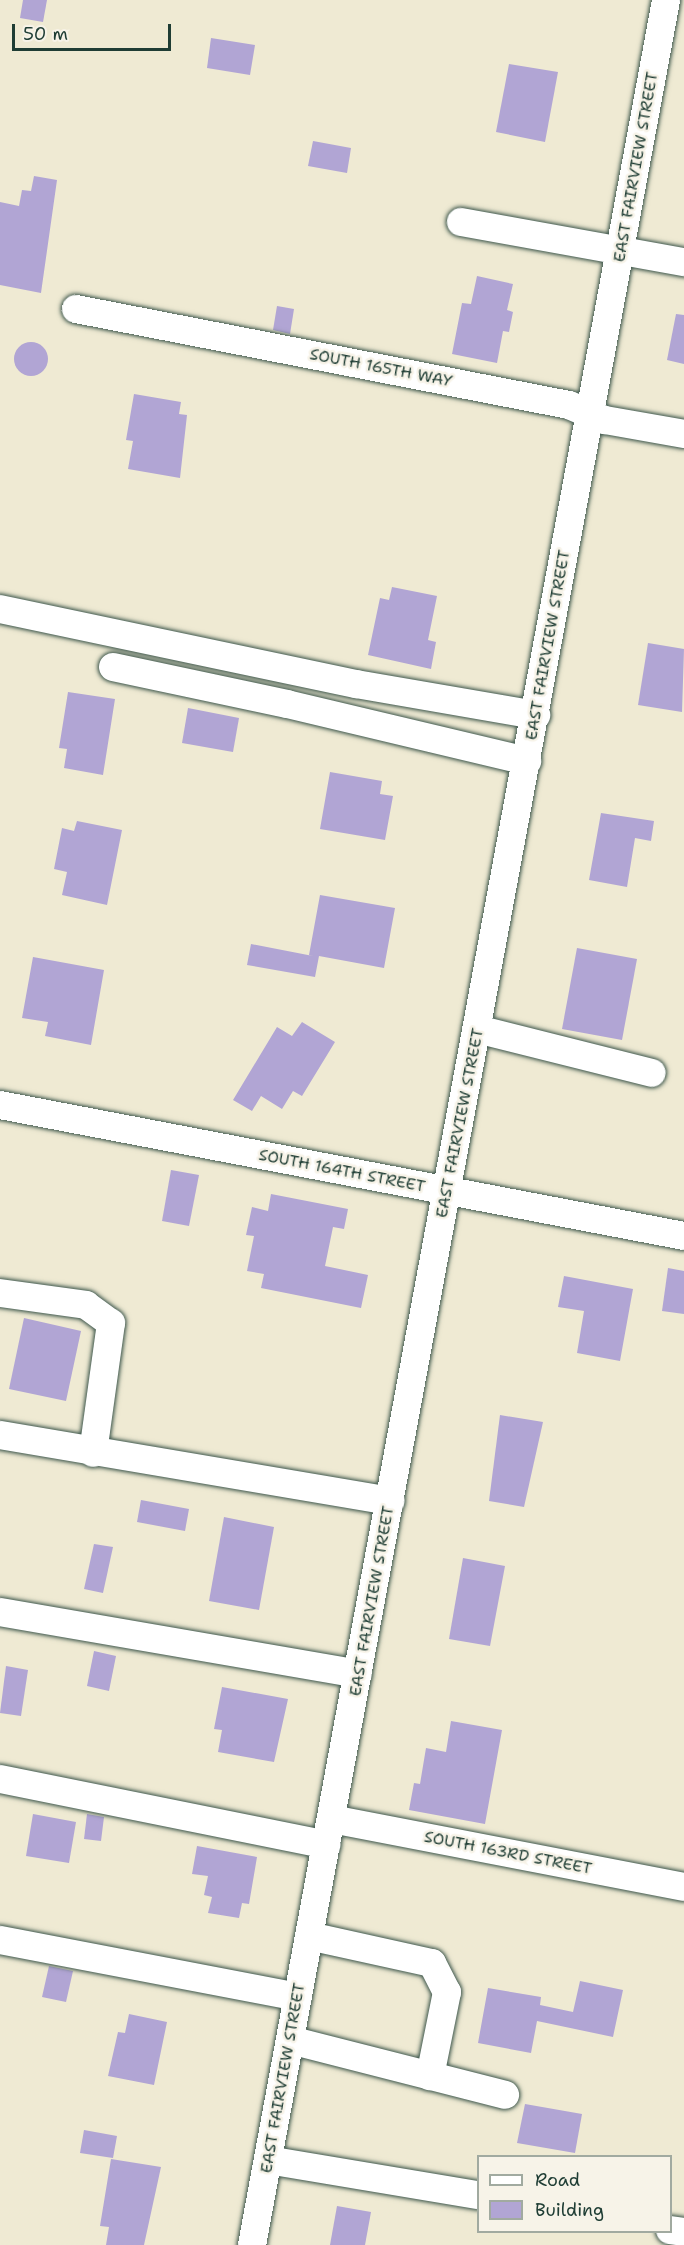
<!DOCTYPE html>
<html>
<head>
<meta charset="utf-8">
<style>
	body { margin:0 }
	#map { position:relative; width:684px; height:2245px; overflow:hidden; background:#efead3; font-family:"Shantell Sans",sans-serif }
	div>[style] { position:absolute }
	[style*='--x'] { left:calc(var(--x)*1px); top:calc(var(--y)*1px); width:calc(var(--w)*1px); rotate:calc(var(--a)*1deg) }
	.building>* { inset:0; background:#b1a5d4 }
	.round { border-radius:50% }
	.roads { filter:drop-shadow(0 0 2px #3e574c) drop-shadow(0 0 2px #3e574c) }
	.minor>* { height:28px; margin:-14px; padding:0 14px; transform-origin:14px; border-radius:14px; background:#fff }
	span { translate:-50% -50%; white-space:nowrap; text-align:center; line-height:1.15; -webkit-text-stroke:5px #f7f3e8; paint-order:stroke }
	.street-label { font-size:16px; color:#1f3d34 }
	.legend { position:absolute; left:477px; top:2155px; width:195px; height:78px; box-sizing:border-box; background:#f7f3e8; border:2px solid #a1aaa0; margin:0; padding:8px 10px; list-style:none; font-size:18px; color:#1f3d34 }
	.legend li { display:flex; align-items:center; gap:12px; height:30px }
	.legend b { width:30px; border:2px solid #a1aaa0 }
	.scale { position:absolute; left:12px; top:24px; width:159px; height:27px; box-sizing:border-box; border:3px solid #1f3d34; border-top:0; padding-left:8px; font-size:18px; line-height:21px; white-space:nowrap; color:#1f3d34; -webkit-text-stroke:4px #f7f3e8; paint-order:stroke }
</style>
</head>
<body>
<div id="map">
	<div class="building">
		<i style="clip-path:polygon(23px 0,47px 0,43px 22px,20px 18px)"></i>
		<i style="clip-path:polygon(211px 38px,255px 45px,250px 75px,207px 68px)"></i>
		<i style="clip-path:polygon(509px 64px,558px 72px,545px 142px,496px 132px)"></i>
		<i style="clip-path:polygon(313px 141px,351px 148px,347px 173px,308px 166px)"></i>
		<i style="clip-path:polygon(34px 176px,57px 180px,41px 293px,0 285px,0 202px,19px 206px,22px 190px,31px 191px)"></i>
		<i style="clip-path:polygon(477px 276px,513px 284px,507px 310px,513px 312px,509px 332px,503px 331px,497px 363px,452px 354px,462px 303px,471px 304px)"></i>
		<i style="clip-path:polygon(277px 306px,294px 309px,290px 334px,273px 330px)"></i>
		<i style="clip-path:polygon(676px 314px,684px 315px,684px 364px,667px 360px)"></i>
		<i class="round" style="left:14px;top:342px;width:34px;height:34px"></i>
		<i style="clip-path:polygon(134px 394px,181px 402px,179px 414px,187px 415px,180px 478px,128px 469px,133px 441px,126px 440px)"></i>
		<i style="clip-path:polygon(392px 587px,437px 596px,428px 640px,436px 642px,431px 669px,368px 655px,380px 598px,389px 600px)"></i>
		<i style="clip-path:polygon(648px 643px,684px 649px,682px 712px,638px 705px)"></i>
		<i style="clip-path:polygon(68px 692px,115px 699px,103px 775px,64px 768px,67px 749px,59px 748px)"></i>
		<i style="clip-path:polygon(188px 708px,239px 718px,233px 752px,182px 743px)"></i>
		<i style="clip-path:polygon(330px 772px,382px 781px,380px 794px,393px 796px,385px 840px,320px 829px)"></i>
		<i style="clip-path:polygon(601px 813px,654px 821px,651px 841px,635px 838px,627px 887px,589px 880px)"></i>
		<i style="clip-path:polygon(77px 821px,122px 830px,107px 905px,62px 895px,67px 872px,54px 869px,62px 828px,74px 831px)"></i>
		<i style="clip-path:polygon(320px 895px,395px 908px,384px 968px,319px 956px,315px 977px,247px 965px,251px 944px,313px 956px,309px 955px)"></i>
		<i style="clip-path:polygon(577px 948px,637px 959px,622px 1040px,562px 1029px)"></i>
		<i style="clip-path:polygon(33px 957px,104px 970px,91px 1045px,45px 1036px,48px 1022px,22px 1018px)"></i>
		<i style="clip-path:polygon(302px 1022px,335px 1042px,302px 1096px,293px 1091px,282px 1109px,261px 1096px,252px 1111px,233px 1100px,277px 1027px,292px 1036px)"></i>
		<i style="clip-path:polygon(171px 1170px,199px 1175px,189px 1226px,162px 1221px)"></i>
		<i style="clip-path:polygon(271px 1194px,348px 1209px,344px 1229px,333px 1227px,325px 1266px,368px 1275px,361px 1308px,261px 1288px,264px 1274px,247px 1271px,254px 1236px,246px 1235px,252px 1207px,268px 1211px)"></i>
		<i style="clip-path:polygon(668px 1268px,684px 1271px,684px 1314px,662px 1311px)"></i>
		<i style="clip-path:polygon(564px 1276px,633px 1289px,620px 1361px,577px 1353px,584px 1311px,558px 1307px)"></i>
		<i style="clip-path:polygon(24px 1318px,81px 1331px,66px 1401px,9px 1389px)"></i>
		<i style="clip-path:polygon(500px 1415px,543px 1422px,524px 1507px,489px 1501px)"></i>
		<i style="clip-path:polygon(141px 1500px,189px 1509px,185px 1531px,137px 1522px)"></i>
		<i style="clip-path:polygon(224px 1517px,274px 1527px,259px 1610px,209px 1601px)"></i>
		<i style="clip-path:polygon(94px 1544px,113px 1547px,103px 1593px,84px 1589px)"></i>
		<i style="clip-path:polygon(463px 1558px,505px 1566px,490px 1646px,449px 1639px)"></i>
		<i style="clip-path:polygon(94px 1651px,116px 1656px,109px 1691px,87px 1686px)"></i>
		<i style="clip-path:polygon(6px 1666px,28px 1670px,21px 1716px,0 1713px)"></i>
		<i style="clip-path:polygon(222px 1687px,288px 1699px,274px 1762px,218px 1752px,222px 1730px,214px 1729px)"></i>
		<i style="clip-path:polygon(451px 1721px,502px 1730px,485px 1824px,409px 1810px,414px 1783px,420px 1784px,426px 1748px,446px 1752px)"></i>
		<i style="clip-path:polygon(33px 1814px,76px 1822px,69px 1863px,26px 1856px)"></i>
		<i style="clip-path:polygon(87px 1814px,104px 1817px,101px 1841px,84px 1839px)"></i>
		<i style="clip-path:polygon(197px 1846px,257px 1857px,249px 1904px,242px 1903px,239px 1918px,208px 1913px,212px 1897px,204px 1895px,208px 1876px,192px 1874px)"></i>
		<i style="clip-path:polygon(49px 1966px,73px 1971px,66px 2002px,42px 1997px)"></i>
		<i style="clip-path:polygon(580px 1981px,623px 1990px,613px 2037px,537px 2021px,531px 2053px,478px 2043px,488px 1988px,541px 1997px,540px 2005px,573px 2012px)"></i>
		<i style="clip-path:polygon(129px 2014px,167px 2022px,154px 2085px,108px 2076px,118px 2032px,125px 2033px)"></i>
		<i style="clip-path:polygon(525px 2104px,582px 2114px,575px 2153px,517px 2143px)"></i>
		<i style="clip-path:polygon(84px 2130px,117px 2136px,113px 2158px,80px 2153px)"></i>
		<i style="clip-path:polygon(111px 2159px,161px 2167px,144px 2245px,106px 2245px,109px 2227px,100px 2226px)"></i>
		<i style="clip-path:polygon(337px 2206px,371px 2212px,365px 2245px,330px 2245px)"></i>
	</div>
	<div class="roads">
		<div class="minor">
			<i style="--x:461;--y:222;--w:227;--a:10.2"></i>
			<i style="--x:76;--y:309;--w:502;--a:11.02"></i>
			<i style="--x:569;--y:405;--w:39;--a:23"></i>
			<i style="--x:605;--y:420;--w:80;--a:10"></i>
			<i style="--x:0;--y:609;--w:364;--a:11.9"></i>
			<i style="--x:356;--y:684;--w:183;--a:9.8"></i>
			<i style="--x:113;--y:667;--w:178;--a:12"></i>
			<i style="--x:287;--y:704;--w:247;--a:13.4"></i>
			<i style="--x:477;--y:1029;--w:180;--a:14.1"></i>
			<i style="--x:0;--y:1105;--w:696;--a:10.84"></i>
			<i style="--x:0;--y:1293;--w:87;--a:7.9"></i>
			<i style="--x:86;--y:1305;--w:31;--a:36"></i>
			<i style="--x:111;--y:1323;--w:131;--a:97.9"></i>
			<i style="--x:0;--y:1435;--w:396;--a:9.6"></i>
			<i style="--x:0;--y:1612;--w:363;--a:9.8"></i>
			<i style="--x:0;--y:1779;--w:333;--a:11.4"></i>
			<i style="--x:331;--y:1819;--w:359;--a:10.9"></i>
			<i style="--x:309;--y:1936;--w:126;--a:12.4"></i>
			<i style="--x:432;--y:1963;--w:33;--a:63"></i>
			<i style="--x:447;--y:1992;--w:86;--a:101.4"></i>
			<i style="--x:0;--y:1940;--w:303;--a:10.8"></i>
			<i style="--x:290;--y:2040;--w:222;--a:14.3"></i>
			<i style="--x:268;--y:2160;--w:213;--a:9.5"></i>
			<i style="--x:670;--y:2230;--w:14;--a:8"></i>
			<i style="--x:252;--y:2245;--w:2283;--a:-79.55"></i>
		</div>
	</div>
	<div class="street-label">
		<span style="left:636px;top:167px;rotate:-80deg">EAST FAIRVIEW STREET</span>
		<span style="left:381px;top:368px;rotate:11deg">SOUTH 165TH WAY</span>
		<span style="left:548px;top:645px;rotate:-80deg">EAST FAIRVIEW STREET</span>
		<span style="left:460px;top:1123px;rotate:-79deg">EAST FAIRVIEW STREET</span>
		<span style="left:342px;top:1171px;rotate:11deg">SOUTH 164TH STREET</span>
		<span style="left:372px;top:1601px;rotate:-80deg">EAST FAIRVIEW STREET</span>
		<span style="left:508px;top:1853px;rotate:11deg">SOUTH 163RD STREET</span>
		<span style="left:283px;top:2078px;rotate:-80deg">EAST FAIRVIEW STREET</span>
	</div>
	<ul class="legend">
	<li><b style="height:8px;background:#fff"></b>Road</li>
	<li><b style="height:16px;background:#b1a5d4"></b>Building</li>
	</ul>
	<div class="scale">50 m</div>
</div>
</body>
</html>
